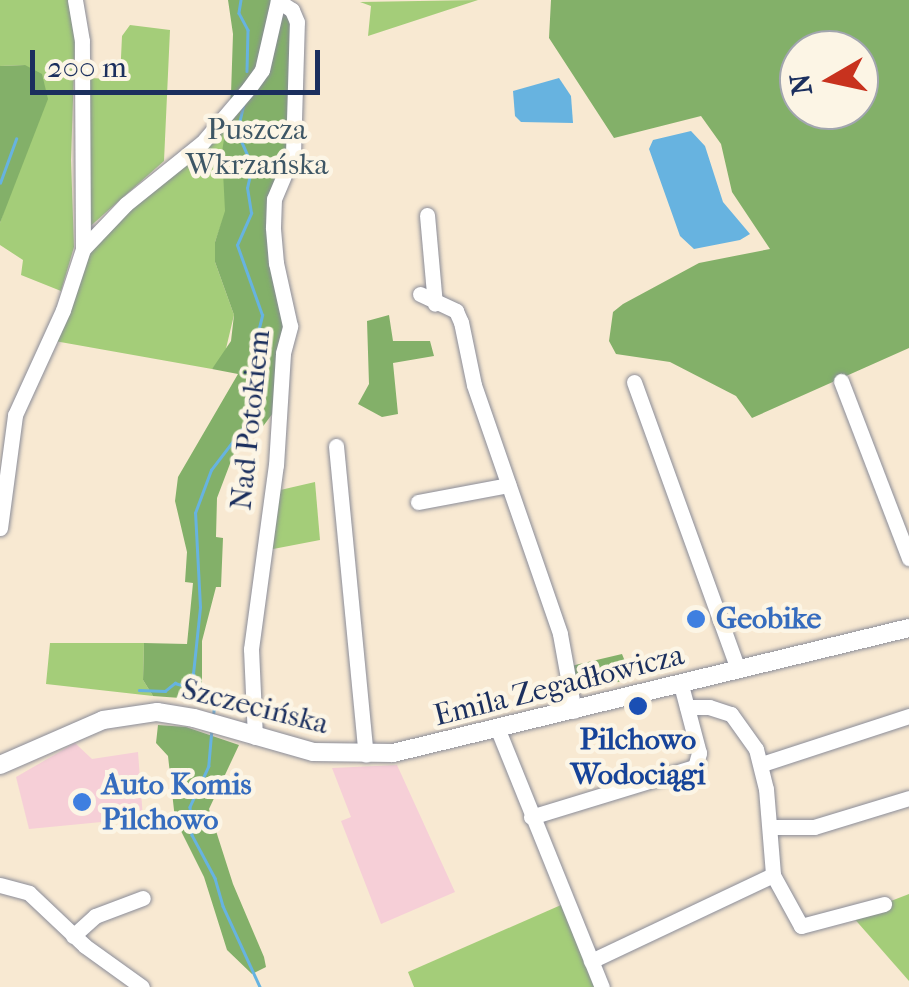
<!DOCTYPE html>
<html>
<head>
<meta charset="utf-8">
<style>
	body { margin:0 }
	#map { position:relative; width:909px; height:987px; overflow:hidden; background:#f8e9d2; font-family:"IM FELL French Canon",serif }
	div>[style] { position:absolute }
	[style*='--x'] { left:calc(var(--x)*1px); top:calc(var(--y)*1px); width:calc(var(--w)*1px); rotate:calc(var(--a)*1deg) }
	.built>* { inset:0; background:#f6cfd7 }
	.green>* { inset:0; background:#a4cd79 }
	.forest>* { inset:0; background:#83b069 }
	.water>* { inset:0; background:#67b3e0 }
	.stream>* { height:2.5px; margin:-1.25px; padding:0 1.25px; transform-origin:1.25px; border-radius:1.25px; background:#67b3e0 }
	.roads { filter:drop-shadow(0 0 2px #8a8c98) drop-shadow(0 0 2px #8a8c98) }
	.minor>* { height:15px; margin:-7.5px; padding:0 7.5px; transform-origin:7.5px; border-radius:7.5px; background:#fff }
	.major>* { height:18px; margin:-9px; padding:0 9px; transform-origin:9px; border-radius:9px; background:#fff }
	.dots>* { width:28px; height:28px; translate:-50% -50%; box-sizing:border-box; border:5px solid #fcf5e5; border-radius:50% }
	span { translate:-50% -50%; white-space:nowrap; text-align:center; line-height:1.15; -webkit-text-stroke:9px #fcf5e5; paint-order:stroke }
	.park-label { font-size:30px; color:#3d5665 }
	.street-label { font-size:30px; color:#1b2f5e }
	.shop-label { font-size:30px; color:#366cbe; font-weight:700 }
	.left { translate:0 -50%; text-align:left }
	.transit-label { font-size:30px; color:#164399; font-weight:700 }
	.north { position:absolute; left:779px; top:30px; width:100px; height:100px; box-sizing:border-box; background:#fcf5e5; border:2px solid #a2a6af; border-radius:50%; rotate:261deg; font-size:28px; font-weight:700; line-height:40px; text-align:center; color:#1b2f5e }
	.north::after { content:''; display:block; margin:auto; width:35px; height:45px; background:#c8321e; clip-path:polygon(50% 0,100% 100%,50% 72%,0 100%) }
	.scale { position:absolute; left:30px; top:50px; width:290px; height:45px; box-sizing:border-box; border:5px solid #1b2f5e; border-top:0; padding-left:12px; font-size:30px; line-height:35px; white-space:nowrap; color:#1b2f5e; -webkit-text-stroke:8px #fcf5e5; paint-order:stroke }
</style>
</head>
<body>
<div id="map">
	<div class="built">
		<i style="clip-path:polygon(75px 743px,92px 759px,138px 752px,143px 818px,29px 829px,16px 777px)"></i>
		<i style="clip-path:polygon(397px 765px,455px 892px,381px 924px,341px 821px,351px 817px,332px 768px)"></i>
	</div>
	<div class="green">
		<i style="clip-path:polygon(0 0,68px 0,75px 40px,71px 160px,74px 247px,61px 291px,21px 275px,23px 260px,0 245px,0 223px,13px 183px,25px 65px,0 66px)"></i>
		<i style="clip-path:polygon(478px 0,368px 36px,371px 6px,360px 2px)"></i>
		<i style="clip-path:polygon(130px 25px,170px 30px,164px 161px,86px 230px,86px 78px,120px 79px,122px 36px)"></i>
		<i style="clip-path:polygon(225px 124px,226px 211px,215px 242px,215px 262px,234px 315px,224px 357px,212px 369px,49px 340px,83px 249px)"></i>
		<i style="clip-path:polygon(315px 482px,320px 540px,268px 550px,276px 491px)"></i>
		<i style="clip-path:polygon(50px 643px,144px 643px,143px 680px,153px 696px,46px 684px)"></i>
		<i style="clip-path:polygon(909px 894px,909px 981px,852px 916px)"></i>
		<i style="clip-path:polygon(561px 905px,596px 987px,414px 987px,408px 972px)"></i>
	</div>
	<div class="forest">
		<i style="clip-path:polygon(228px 0,276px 0,294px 23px,289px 158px,277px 184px,286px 318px,273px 413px,258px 433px,236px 448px,217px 498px,216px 537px,223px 538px,221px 587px,216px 587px,202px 641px,202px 688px,194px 699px,153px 696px,143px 680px,144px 643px,187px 644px,193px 583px,185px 582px,187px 552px,175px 501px,178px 477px,238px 374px,212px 369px,231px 341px,234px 315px,215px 262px,215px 242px,225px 211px,222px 152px,231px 94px,233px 34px)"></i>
		<i style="clip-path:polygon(evenodd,551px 0,909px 0,909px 348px,752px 418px,736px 396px,670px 362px,616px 354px,609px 341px,613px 312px,623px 304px,699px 263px,770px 249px,732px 192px,721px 144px,701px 116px,614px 138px,549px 38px,551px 0,799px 50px,859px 50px,859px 110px,799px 110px,799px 50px)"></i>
		<i style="clip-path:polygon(25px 65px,42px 74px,48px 99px,0 223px,0 66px)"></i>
		<i style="clip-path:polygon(389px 315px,393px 341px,430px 341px,434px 356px,393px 363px,398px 414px,382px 417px,358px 404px,369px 384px,367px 321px)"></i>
		<i style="clip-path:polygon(622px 654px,632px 679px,575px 691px,571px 666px)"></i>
		<i style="clip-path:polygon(158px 725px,186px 727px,239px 745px,209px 809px,233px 884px,264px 957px,266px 967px,252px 974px,227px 950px,204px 877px,175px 819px,168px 756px,156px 743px)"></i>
	</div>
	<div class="water">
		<i style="clip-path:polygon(559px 78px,571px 96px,573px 123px,521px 122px,515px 116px,513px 91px)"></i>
		<i style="clip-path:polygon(691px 131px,705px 146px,723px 202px,750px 234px,740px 240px,694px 249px,680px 236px,649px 149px,653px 140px)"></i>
	</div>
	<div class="stream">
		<i style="--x:241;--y:0;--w:13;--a:99"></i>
		<i style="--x:239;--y:13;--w:19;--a:62"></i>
		<i style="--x:248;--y:30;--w:41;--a:91.4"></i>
		<i style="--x:0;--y:183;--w:47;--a:-70"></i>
		<i style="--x:139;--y:690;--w:26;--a:2"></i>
		<i style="--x:165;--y:691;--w:13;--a:-39"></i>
		<i style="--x:175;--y:683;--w:24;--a:17"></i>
		<i style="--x:213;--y:716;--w:10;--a:-84"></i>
		<i style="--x:214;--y:706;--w:23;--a:-135"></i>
		<i style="--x:198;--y:690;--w:17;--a:-107"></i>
		<i style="--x:193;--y:674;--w:67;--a:-84"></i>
		<i style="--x:200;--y:607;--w:94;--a:-93"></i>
		<i style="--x:195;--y:513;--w:46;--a:-69.6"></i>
		<i style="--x:211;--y:470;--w:74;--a:-52.7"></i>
		<i style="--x:256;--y:411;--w:28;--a:-84"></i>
		<i style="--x:259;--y:383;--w:32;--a:-101"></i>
		<i style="--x:253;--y:352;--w:38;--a:-76"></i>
		<i style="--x:262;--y:315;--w:74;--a:-109.7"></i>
		<i style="--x:237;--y:245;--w:35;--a:-66"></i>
		<i style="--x:251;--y:213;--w:25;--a:-99"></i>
		<i style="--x:247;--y:188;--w:23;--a:-77"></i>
		<i style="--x:252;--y:166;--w:37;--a:-114"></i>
		<i style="--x:237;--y:132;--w:28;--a:-77"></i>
		<i style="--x:212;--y:729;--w:37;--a:95"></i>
		<i style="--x:209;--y:766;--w:45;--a:114.9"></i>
		<i style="--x:190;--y:807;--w:28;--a:86"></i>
		<i style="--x:192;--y:835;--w:49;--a:61.9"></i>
		<i style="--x:215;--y:878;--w:29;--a:74"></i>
		<i style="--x:223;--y:906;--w:89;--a:65.4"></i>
	</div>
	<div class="roads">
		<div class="minor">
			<i style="--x:427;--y:215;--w:89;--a:84.9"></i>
			<i style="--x:83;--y:249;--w:62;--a:-46.3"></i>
			<i style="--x:126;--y:204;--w:97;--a:-38.8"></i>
			<i style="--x:202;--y:143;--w:72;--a:-49.5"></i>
			<i style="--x:249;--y:88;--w:22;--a:-54"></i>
			<i style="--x:262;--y:70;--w:72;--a:-77.1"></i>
			<i style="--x:420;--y:294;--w:40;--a:25"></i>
			<i style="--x:456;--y:311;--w:12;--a:66"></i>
			<i style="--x:461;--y:322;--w:64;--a:78.3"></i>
			<i style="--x:474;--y:385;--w:263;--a:70.9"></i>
			<i style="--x:560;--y:634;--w:78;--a:79.7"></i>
			<i style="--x:841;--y:381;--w:190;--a:69"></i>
			<i style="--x:634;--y:382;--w:306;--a:70.1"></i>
			<i style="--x:336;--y:446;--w:310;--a:84.5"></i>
			<i style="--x:418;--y:502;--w:92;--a:-10.7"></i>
			<i style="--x:0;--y:528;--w:114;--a:-82.4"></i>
			<i style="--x:15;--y:415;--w:115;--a:-65.4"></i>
			<i style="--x:63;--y:310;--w:64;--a:-71.8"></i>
			<i style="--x:83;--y:249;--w:208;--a:-90.3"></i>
			<i style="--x:82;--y:41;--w:42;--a:-99.7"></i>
			<i style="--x:687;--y:707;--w:22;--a:0"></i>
			<i style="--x:709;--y:707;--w:23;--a:18"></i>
			<i style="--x:731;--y:714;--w:43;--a:54.5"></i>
			<i style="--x:756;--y:749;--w:41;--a:76"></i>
			<i style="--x:766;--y:789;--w:86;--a:85.3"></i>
			<i style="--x:773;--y:875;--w:58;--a:61.2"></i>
			<i style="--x:801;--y:926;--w:86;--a:-14.8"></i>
			<i style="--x:498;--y:730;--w:277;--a:68"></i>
			<i style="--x:255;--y:737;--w:88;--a:-92.6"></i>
			<i style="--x:251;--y:649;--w:186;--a:-82.3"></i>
			<i style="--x:276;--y:465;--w:112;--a:-86.4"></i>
			<i style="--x:283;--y:353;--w:28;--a:-75"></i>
			<i style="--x:290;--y:326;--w:65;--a:-102.5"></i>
			<i style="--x:276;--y:263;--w:36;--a:-95"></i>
			<i style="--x:273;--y:227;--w:28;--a:-88"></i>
			<i style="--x:274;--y:199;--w:49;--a:-67.1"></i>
			<i style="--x:293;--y:154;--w:132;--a:-88.3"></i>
			<i style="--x:297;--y:22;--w:13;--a:-113"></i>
			<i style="--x:292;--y:10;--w:17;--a:-147"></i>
			<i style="--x:762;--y:764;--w:155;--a:-18.1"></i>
			<i style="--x:531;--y:817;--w:171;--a:-17"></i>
			<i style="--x:695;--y:767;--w:15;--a:-74"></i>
			<i style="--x:699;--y:753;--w:70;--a:-104.8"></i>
			<i style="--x:770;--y:827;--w:44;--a:0"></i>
			<i style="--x:814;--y:827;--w:99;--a:-17"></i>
			<i style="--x:0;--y:885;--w:30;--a:15"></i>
			<i style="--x:29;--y:893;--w:77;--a:43.4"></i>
			<i style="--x:85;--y:946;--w:70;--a:35.7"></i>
			<i style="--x:73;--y:936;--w:30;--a:-42"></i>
			<i style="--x:95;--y:916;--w:51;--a:-20.6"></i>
			<i style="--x:591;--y:961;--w:201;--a:-25.3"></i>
		</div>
		<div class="major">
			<i style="--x:0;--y:765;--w:112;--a:-23.6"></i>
			<i style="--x:103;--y:720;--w:55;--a:-8.4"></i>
			<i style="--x:157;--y:712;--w:37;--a:9"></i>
			<i style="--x:194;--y:718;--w:124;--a:15.9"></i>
			<i style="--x:313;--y:752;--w:80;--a:0.7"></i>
			<i style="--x:393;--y:753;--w:531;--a:-13.62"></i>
		</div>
	</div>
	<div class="dots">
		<i style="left:696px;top:619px;background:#3f7fe0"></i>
		<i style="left:638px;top:706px;background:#1a4fb4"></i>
		<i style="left:82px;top:802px;background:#3f7fe0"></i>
	</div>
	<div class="park-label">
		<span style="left:257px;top:147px">Puszcza<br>Wkrzańska</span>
	</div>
	<div class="street-label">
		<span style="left:251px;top:420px;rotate:-84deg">Nad Potokiem</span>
		<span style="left:559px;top:686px;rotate:-14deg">Emila Zegadłowicza</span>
		<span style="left:255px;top:707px;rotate:14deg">Szczecińska</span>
	</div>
	<div class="shop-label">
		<span class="left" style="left:716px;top:619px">Geobike</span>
		<span class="left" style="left:102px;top:802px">Auto Komis<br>Pilchowo</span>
	</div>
	<div class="transit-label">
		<span style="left:638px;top:757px">Pilchowo<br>Wodociągi</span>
	</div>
	<div class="north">N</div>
	<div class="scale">200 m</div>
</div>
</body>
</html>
